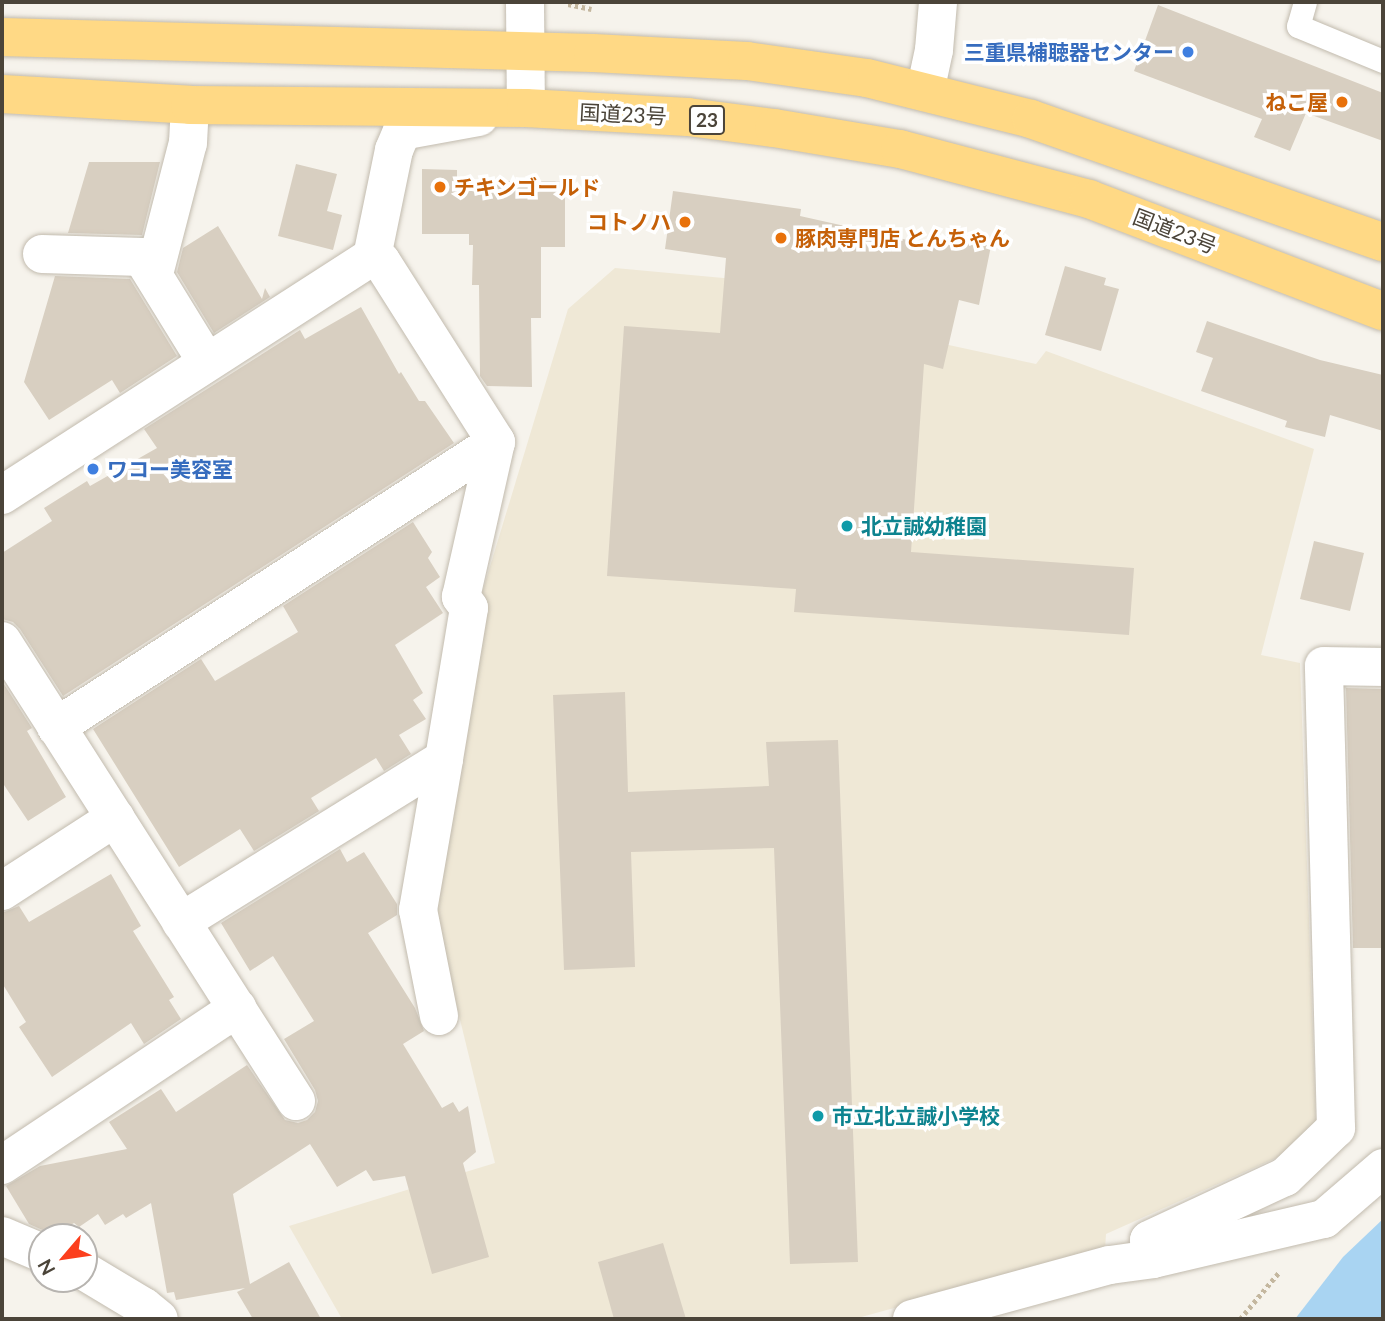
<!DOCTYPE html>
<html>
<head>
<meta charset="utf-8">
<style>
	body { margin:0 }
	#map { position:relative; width:1385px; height:1321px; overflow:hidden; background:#f6f3ec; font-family:Lato,"Noto Sans JP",sans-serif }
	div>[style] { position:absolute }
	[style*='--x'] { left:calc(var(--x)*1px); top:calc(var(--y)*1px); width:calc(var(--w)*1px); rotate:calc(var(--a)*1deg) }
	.education>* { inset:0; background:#efe8d6 }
	.water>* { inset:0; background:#a9d4f2 }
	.building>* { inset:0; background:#d8cfc1 }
	.path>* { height:4.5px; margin-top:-2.25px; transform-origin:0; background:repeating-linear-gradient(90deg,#c4b79f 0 3.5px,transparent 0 7px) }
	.roads { filter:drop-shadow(0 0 2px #c2bbae) drop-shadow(0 0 2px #c2bbae) }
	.service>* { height:23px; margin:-11.5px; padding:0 11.5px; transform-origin:11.5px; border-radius:11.5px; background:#fff }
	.minor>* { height:38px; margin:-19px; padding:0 19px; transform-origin:19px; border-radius:19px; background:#fff }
	.tertiary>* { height:38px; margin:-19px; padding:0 19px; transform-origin:19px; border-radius:19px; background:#fff }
	.trunk>* { height:38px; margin:-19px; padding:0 19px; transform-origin:19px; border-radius:19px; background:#ffd985 }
	.dots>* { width:19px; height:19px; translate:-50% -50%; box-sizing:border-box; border:4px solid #fff; border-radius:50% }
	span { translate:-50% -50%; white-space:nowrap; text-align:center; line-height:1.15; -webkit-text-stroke:7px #fff; paint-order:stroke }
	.shield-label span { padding:2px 5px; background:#fff; border:2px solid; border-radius:5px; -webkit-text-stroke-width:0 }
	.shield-label { font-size:19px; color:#4b4439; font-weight:700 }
	.shop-label { font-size:21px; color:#366cbe; font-weight:700 }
	.right { translate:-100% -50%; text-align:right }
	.left { translate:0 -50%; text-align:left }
	.food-label { font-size:21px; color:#c56008; font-weight:700 }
	.street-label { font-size:21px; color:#4b4439 }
	.culture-label { font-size:21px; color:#0d838f; font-weight:700 }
	.frame { position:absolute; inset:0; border:4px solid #4b4439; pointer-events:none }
	.north { position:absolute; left:28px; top:1223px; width:70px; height:70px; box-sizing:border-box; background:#fff; border:2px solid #b7b4b0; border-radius:50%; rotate:241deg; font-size:19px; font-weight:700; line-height:28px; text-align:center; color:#4b4439 }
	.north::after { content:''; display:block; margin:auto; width:24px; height:32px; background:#fc3f1d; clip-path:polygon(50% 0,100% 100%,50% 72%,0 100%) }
</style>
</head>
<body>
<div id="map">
	<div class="education">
		<i style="clip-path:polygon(615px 268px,787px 284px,787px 310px,1036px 364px,1046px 351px,1314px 449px,1261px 655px,1300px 663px,1316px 1123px,1285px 1154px,1106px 1234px,1105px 1250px,854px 1319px,342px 1319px,289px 1226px,495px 1163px,434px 913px,487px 606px,482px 593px,568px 309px)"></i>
	</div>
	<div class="water">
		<i style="clip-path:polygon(1383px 1219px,1383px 1319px,1295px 1319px,1343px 1257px)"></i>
	</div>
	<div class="building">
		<i style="clip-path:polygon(1158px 5px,1383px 93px,1383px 141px,1306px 113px,1290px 151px,1254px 137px,1262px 119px,1134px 71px)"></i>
		<i style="clip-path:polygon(89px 162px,160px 162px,142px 235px,68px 233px)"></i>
		<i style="clip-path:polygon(296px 164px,337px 174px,327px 211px,342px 215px,333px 250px,278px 236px)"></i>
		<i style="clip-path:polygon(422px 169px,457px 170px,457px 181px,565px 181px,565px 247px,541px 247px,541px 318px,531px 318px,532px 387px,487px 386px,480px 376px,479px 285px,472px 285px,473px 245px,469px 245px,469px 234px,422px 234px)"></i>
		<i style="clip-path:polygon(673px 191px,801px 209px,800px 216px,939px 247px,942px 235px,991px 246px,979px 305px,959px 300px,943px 369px,924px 364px,911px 552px,1134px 568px,1129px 635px,794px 612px,796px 589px,607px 576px,624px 326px,720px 333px,726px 258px,665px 249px)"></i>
		<i style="clip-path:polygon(218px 226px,262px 299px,265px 288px,270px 297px,214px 333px,177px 272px,183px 248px)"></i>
		<i style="clip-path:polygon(1065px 266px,1106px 278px,1104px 285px,1119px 289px,1101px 351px,1045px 335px)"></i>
		<i style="clip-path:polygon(55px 276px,130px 279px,177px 356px,120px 393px,112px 380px,49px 420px,24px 382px)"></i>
		<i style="clip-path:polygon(361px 307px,399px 374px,401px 372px,419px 401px,425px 401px,454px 443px,63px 696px,20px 629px,13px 622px,2px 619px,2px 553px,52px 521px,44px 508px,87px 481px,90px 486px,157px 448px,144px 429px,300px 330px,305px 339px)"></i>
		<i style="clip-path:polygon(1207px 321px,1320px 360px,1383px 375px,1383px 431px,1330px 415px,1325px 437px,1285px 427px,1287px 421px,1201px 391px,1213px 358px,1196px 352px)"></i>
		<i style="clip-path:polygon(413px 522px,432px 552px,428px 558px,440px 577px,426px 587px,443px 613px,395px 645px,423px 693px,413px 700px,426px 719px,399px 735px,411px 754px,384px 771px,376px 758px,311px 798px,319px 811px,254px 851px,240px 829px,179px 867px,93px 729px,201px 659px,215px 681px,298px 632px,283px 606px)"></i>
		<i style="clip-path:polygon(1314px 541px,1364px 553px,1350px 611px,1300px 599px)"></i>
		<i style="clip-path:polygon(2px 681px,32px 728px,27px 731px,66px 797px,28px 821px,2px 782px)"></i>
		<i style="clip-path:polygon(1346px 688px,1383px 689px,1383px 948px,1353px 948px)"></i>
		<i style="clip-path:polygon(625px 692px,628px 792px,769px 786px,766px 742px,838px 740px,858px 1262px,790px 1264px,774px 848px,631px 852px,635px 967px,564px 970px,553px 695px)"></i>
		<i style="clip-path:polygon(340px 849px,347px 862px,364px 852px,397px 904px,397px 915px,368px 933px,415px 1008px,424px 1031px,403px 1044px,442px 1108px,453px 1102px,459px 1112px,468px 1106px,476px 1152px,463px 1163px,489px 1257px,432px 1274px,405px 1176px,373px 1181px,366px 1170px,337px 1187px,310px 1144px,233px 1194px,250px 1284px,289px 1262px,321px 1319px,253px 1319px,237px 1292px,245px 1288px,176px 1300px,174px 1292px,167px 1293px,151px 1203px,126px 1218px,123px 1214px,105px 1225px,98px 1214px,79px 1227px,74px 1223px,54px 1235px,29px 1224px,6px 1186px,40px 1166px,127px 1149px,109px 1122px,161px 1089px,176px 1112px,247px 1065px,285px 1120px,298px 1123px,307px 1120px,315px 1112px,318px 1101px,315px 1090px,284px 1039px,314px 1021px,273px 956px,250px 971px,221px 923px)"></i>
		<i style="clip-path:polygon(111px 874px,141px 926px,133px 931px,174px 997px,169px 1000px,181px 1019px,144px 1044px,131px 1023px,52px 1077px,19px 1027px,26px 1022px,2px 983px,2px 913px,19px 906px,29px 922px)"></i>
		<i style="clip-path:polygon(663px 1243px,686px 1319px,614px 1319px,598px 1262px)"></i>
	</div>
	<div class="path">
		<i style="--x:568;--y:4;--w:24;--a:12"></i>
		<i style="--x:1240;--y:1319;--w:62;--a:-50.2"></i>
	</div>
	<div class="roads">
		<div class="service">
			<i style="--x:1305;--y:2;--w:25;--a:106"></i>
			<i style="--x:1298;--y:26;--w:92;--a:22.4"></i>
		</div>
		<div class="minor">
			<i style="--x:925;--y:92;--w:43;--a:-77.9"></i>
			<i style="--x:934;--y:50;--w:48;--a:-85.2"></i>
			<i style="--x:42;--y:254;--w:100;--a:1.7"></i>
			<i style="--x:142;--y:257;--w:122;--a:58.4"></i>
			<i style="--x:154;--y:274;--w:135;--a:-75.5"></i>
			<i style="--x:188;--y:143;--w:38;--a:-87"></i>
			<i style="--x:2;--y:495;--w:440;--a:-32.8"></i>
			<i style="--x:372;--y:257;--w:109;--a:-78.4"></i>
			<i style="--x:394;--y:150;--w:21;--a:-67"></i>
			<i style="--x:402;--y:131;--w:78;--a:-10.3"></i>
			<i style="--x:2;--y:641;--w:546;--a:57.42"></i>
			<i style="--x:56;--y:727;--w:524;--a:-32.93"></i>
			<i style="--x:2;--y:891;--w:135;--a:-32.9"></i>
			<i style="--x:181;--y:922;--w:309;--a:-31.8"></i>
			<i style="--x:444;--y:759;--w:153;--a:-80.6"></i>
			<i style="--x:469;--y:608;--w:14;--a:-126"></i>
			<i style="--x:461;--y:597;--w:159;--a:-77.3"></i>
			<i style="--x:496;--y:442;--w:214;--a:-122.4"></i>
			<i style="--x:381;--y:261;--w:10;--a:-156"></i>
			<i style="--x:439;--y:1016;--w:108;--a:-101.2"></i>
			<i style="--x:418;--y:910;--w:153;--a:-80.2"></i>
			<i style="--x:2;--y:1165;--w:283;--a:-33.7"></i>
			<i style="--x:2;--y:1236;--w:43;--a:23"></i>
			<i style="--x:1153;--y:1259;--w:19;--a:-102"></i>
			<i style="--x:1149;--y:1240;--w:150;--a:-24.9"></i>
			<i style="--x:1285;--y:1177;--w:71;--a:-43.9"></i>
			<i style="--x:1336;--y:1128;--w:462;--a:-91.5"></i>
			<i style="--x:1324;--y:666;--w:59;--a:1"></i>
			<i style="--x:84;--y:1271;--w:70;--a:31"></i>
			<i style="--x:144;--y:1307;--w:19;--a:39"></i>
			<i style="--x:912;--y:1319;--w:205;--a:-15.3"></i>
			<i style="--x:1110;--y:1265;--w:43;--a:-7.9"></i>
			<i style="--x:1153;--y:1259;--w:176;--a:-13.2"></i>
			<i style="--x:1324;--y:1219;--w:78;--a:-40.8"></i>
		</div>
		<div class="tertiary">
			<i style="--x:525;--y:2;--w:106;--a:89.5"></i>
		</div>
		<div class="trunk">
			<i style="--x:2;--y:37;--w:591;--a:1.55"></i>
			<i style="--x:593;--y:53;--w:154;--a:3"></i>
			<i style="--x:747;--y:61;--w:121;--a:8.1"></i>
			<i style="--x:867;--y:78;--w:169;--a:14"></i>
			<i style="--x:1031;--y:119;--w:373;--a:19.3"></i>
			<i style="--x:2;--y:94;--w:188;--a:3.3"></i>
			<i style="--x:190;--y:105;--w:336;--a:0.5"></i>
			<i style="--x:526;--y:108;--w:162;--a:3.2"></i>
			<i style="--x:688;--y:117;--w:87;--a:7.3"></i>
			<i style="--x:774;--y:128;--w:128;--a:9.5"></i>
			<i style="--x:900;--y:149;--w:196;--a:14.8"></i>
			<i style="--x:1089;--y:199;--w:315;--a:20.9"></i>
		</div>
	</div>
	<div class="dots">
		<i style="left:1188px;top:52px;background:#3f7fe0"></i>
		<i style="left:1342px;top:102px;background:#e8710a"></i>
		<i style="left:440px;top:187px;background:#e8710a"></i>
		<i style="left:685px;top:222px;background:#e8710a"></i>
		<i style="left:781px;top:238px;background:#e8710a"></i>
		<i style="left:93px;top:469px;background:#3f7fe0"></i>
		<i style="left:847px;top:526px;background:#0f9aa8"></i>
		<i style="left:818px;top:1116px;background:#0f9aa8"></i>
	</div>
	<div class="shield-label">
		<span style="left:707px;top:120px">23</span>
	</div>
	<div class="shop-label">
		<span class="right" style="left:1174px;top:52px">三重県補聴器センター</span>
		<span class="left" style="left:107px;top:469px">ワコー美容室</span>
	</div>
	<div class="food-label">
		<span class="right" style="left:1328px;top:102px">ねこ屋</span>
		<span class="left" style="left:454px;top:187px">チキンゴールド</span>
		<span class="right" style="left:671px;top:222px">コトノハ</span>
		<span class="left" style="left:795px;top:238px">豚肉専門店 とんちゃん</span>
	</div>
	<div class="street-label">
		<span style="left:623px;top:114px;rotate:3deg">国道23号</span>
		<span style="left:1175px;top:231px;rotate:21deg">国道23号</span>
	</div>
	<div class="culture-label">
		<span class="left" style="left:861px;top:526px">北立誠幼稚園</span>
		<span class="left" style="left:832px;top:1116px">市立北立誠小学校</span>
	</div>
	<div class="frame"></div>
	<div class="north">N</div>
</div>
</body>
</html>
